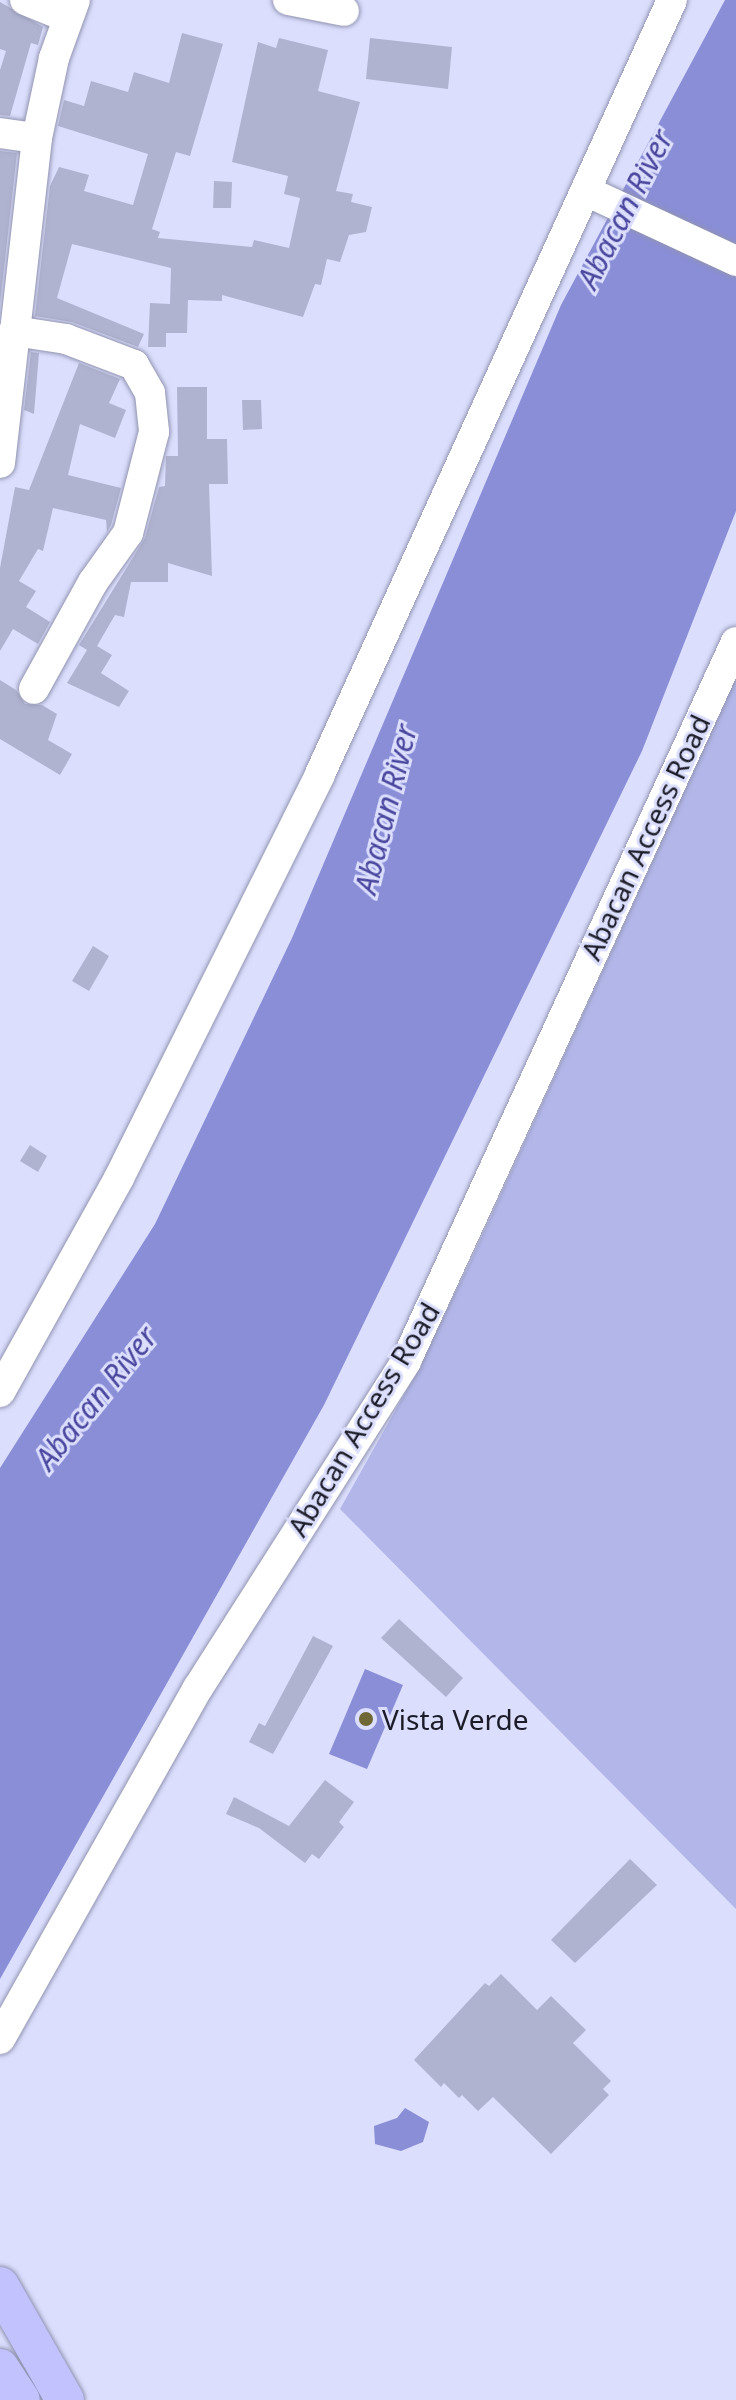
<!DOCTYPE html>
<html>
<head>
<meta charset="utf-8">
<style>
	body { margin:0 }
	#map { position:relative; width:736px; height:2400px; overflow:hidden; background:#dbdefd; font-family:"Noto Sans",sans-serif }
	div>[style] { position:absolute }
	[style*='--x'] { left:calc(var(--x)*1px); top:calc(var(--y)*1px); width:calc(var(--w)*1px); rotate:calc(var(--a)*1deg) }
	.green>* { inset:0; background:#b2b6e9 }
	.water>* { inset:0; background:#8a8ed6 }
	.building>* { inset:0; background:#b0b3d0 }
	.roads { filter:drop-shadow(0 0 2px #9194b0) drop-shadow(0 0 2px #9194b0) }
	.minor>* { height:30px; margin:-15px; padding:0 15px; transform-origin:15px; border-radius:15px; background:#fff }
	.major>* { height:38px; margin:-19px; padding:0 19px; transform-origin:19px; border-radius:19px; background:#c1c2fe }
	.dots>* { width:22px; height:22px; translate:-50% -50%; box-sizing:border-box; border:4px solid #dbdefd; border-radius:50% }
	span { translate:-50% -50%; white-space:nowrap; text-align:center; line-height:1.15; -webkit-text-stroke:6px #dbdefd; paint-order:stroke }
	.street-label { font-size:28px; color:#1b1c27 }
	.poi-label { font-size:28px; color:#1b1c27 }
	.left { translate:0 -50%; text-align:left }
	.water-label { font-size:30px; color:#49469d; font-style:italic }
</style>
</head>
<body>
<div id="map">
	<div class="green">
		<i style="clip-path:polygon(736px 678px,736px 1909px,340px 1509px,418px 1370px,471px 1260px)"></i>
	</div>
	<div class="water">
		<i style="clip-path:polygon(725px 0,736px 0,736px 511px,642px 751px,324px 1405px,0 1979px,0 1468px,155px 1224px,292px 938px,561px 305px)"></i>
		<i style="clip-path:polygon(365px 1669px,403px 1685px,367px 1769px,329px 1754px)"></i>
		<i style="clip-path:polygon(405px 2108px,429px 2122px,423px 2142px,401px 2151px,375px 2144px,374px 2126px,397px 2118px)"></i>
	</div>
	<div class="building">
		<i style="clip-path:polygon(0 2px,43px 27px,38px 45px,31px 43px,10px 116px,0 115px,0 70px,6px 51px,0 49px)"></i>
		<i style="clip-path:polygon(182px 33px,223px 44px,190px 156px,176px 152px,152px 229px,160px 232px,158px 238px,252px 247px,254px 240px,289px 248px,300px 198px,284px 194px,288px 176px,232px 162px,258px 42px,276px 48px,279px 38px,328px 50px,318px 91px,360px 102px,336px 191px,353px 194px,351px 202px,372px 207px,366px 232px,349px 235px,340px 262px,327px 259px,321px 285px,315px 284px,303px 317px,222px 295px,222px 301px,188px 300px,187px 333px,166px 333px,166px 347px,148px 347px,150px 303px,170px 304px,171px 268px,72px 244px,57px 298px,144px 334px,138px 347px,72px 322px,35px 316px,50px 186px,59px 167px,89px 175px,84px 191px,133px 205px,148px 154px,58px 126px,64px 100px,84px 106px,91px 81px,128px 92px,134px 72px,169px 83px)"></i>
		<i style="clip-path:polygon(370px 38px,452px 47px,448px 89px,366px 79px)"></i>
		<i style="clip-path:polygon(0 151px,17px 153px,0 304px)"></i>
		<i style="clip-path:polygon(214px 181px,232px 182px,231px 208px,213px 208px)"></i>
		<i style="clip-path:polygon(31px 352px,39px 353px,34px 414px,24px 410px)"></i>
		<i style="clip-path:polygon(79px 363px,120px 379px,109px 403px,126px 410px,115px 438px,80px 424px,68px 475px,121px 488px,111px 525px,107px 532px,106px 520px,53px 508px,43px 551px,38px 549px,19px 581px,36px 591px,26px 607px,50px 622px,38px 644px,13px 629px,0 651px,0 568px,15px 487px,29px 490px)"></i>
		<i style="clip-path:polygon(177px 387px,207px 387px,207px 439px,227px 439px,228px 484px,209px 484px,212px 576px,168px 563px,168px 582px,131px 582px,124px 617px,115px 615px,97px 646px,112px 655px,101px 673px,129px 691px,119px 707px,67px 683px,87px 650px,79px 645px,145px 538px,159px 487px,165px 486px,166px 456px,178px 456px)"></i>
		<i style="clip-path:polygon(242px 400px,261px 400px,262px 429px,243px 430px)"></i>
		<i style="clip-path:polygon(0 680px,16px 690px,25px 704px,42px 705px,57px 714px,48px 740px,72px 754px,60px 775px,0 739px)"></i>
		<i style="clip-path:polygon(93px 946px,109px 956px,89px 991px,72px 981px)"></i>
		<i style="clip-path:polygon(30px 1145px,47px 1156px,38px 1172px,20px 1161px)"></i>
		<i style="clip-path:polygon(399px 1619px,463px 1678px,446px 1697px,381px 1638px)"></i>
		<i style="clip-path:polygon(313px 1636px,333px 1646px,273px 1754px,249px 1742px,259px 1723px,265px 1726px)"></i>
		<i style="clip-path:polygon(325px 1780px,354px 1802px,339px 1822px,344px 1827px,319px 1859px,312px 1854px,305px 1863px,259px 1828px,226px 1814px,234px 1797px,289px 1826px)"></i>
		<i style="clip-path:polygon(630px 1859px,657px 1885px,575px 1963px,551px 1940px)"></i>
		<i style="clip-path:polygon(501px 1974px,537px 2010px,551px 1996px,586px 2030px,573px 2043px,611px 2081px,603px 2089px,609px 2095px,551px 2154px,493px 2097px,478px 2111px,462px 2095px,459px 2098px,444px 2083px,441px 2087px,414px 2060px,485px 1983px,489px 1986px)"></i>
	</div>
	<div class="roads">
		<div class="minor">
			<i style="--x:25;--y:0;--w:45;--a:22"></i>
			<i style="--x:288;--y:0;--w:57;--a:11.1"></i>
			<i style="--x:0;--y:133;--w:37;--a:8"></i>
			<i style="--x:586;--y:191;--w:166;--a:25"></i>
			<i style="--x:14;--y:331;--w:53;--a:8.7"></i>
			<i style="--x:66;--y:339;--w:73;--a:20.9"></i>
			<i style="--x:134;--y:365;--w:32;--a:60"></i>
			<i style="--x:150;--y:393;--w:39;--a:84"></i>
			<i style="--x:154;--y:432;--w:104;--a:104.4"></i>
			<i style="--x:128;--y:533;--w:60;--a:125.5"></i>
			<i style="--x:93;--y:582;--w:122;--a:118.9"></i>
			<i style="--x:0;--y:463;--w:327;--a:-83.5"></i>
			<i style="--x:37;--y:138;--w:82;--a:-78"></i>
			<i style="--x:54;--y:58;--w:62;--a:-70.1"></i>
			<i style="--x:0;--y:1392;--w:245;--a:-60.9"></i>
			<i style="--x:119;--y:1178;--w:451;--a:-63.5"></i>
			<i style="--x:320;--y:774;--w:850;--a:-65.54"></i>
			<i style="--x:0;--y:2039;--w:403;--a:-60.6"></i>
			<i style="--x:198;--y:1688;--w:388;--a:-57.5"></i>
			<i style="--x:406;--y:1361;--w:791;--a:-65.35"></i>
		</div>
		<div class="major">
			<i style="--x:0;--y:2286;--w:131;--a:60.3"></i>
			<i style="--x:0;--y:2368;--w:38;--a:57"></i>
		</div>
	</div>
	<div class="dots">
		<i style="left:366px;top:1719px;background:#6f6734"></i>
	</div>
	<div class="street-label">
		<span style="left:645px;top:837px;rotate:-65deg">Abacan Access Road</span>
		<span style="left:363px;top:1419px;rotate:-59deg">Abacan Access Road</span>
	</div>
	<div class="poi-label">
		<span class="left" style="left:382px;top:1719px">Vista Verde</span>
	</div>
	<div class="water-label">
		<span style="left:625px;top:209px;rotate:-63deg">Abacan River</span>
		<span style="left:386px;top:809px;rotate:-76deg">Abacan River</span>
		<span style="left:96px;top:1398px;rotate:-51deg">Abacan River</span>
	</div>
</div>
</body>
</html>
